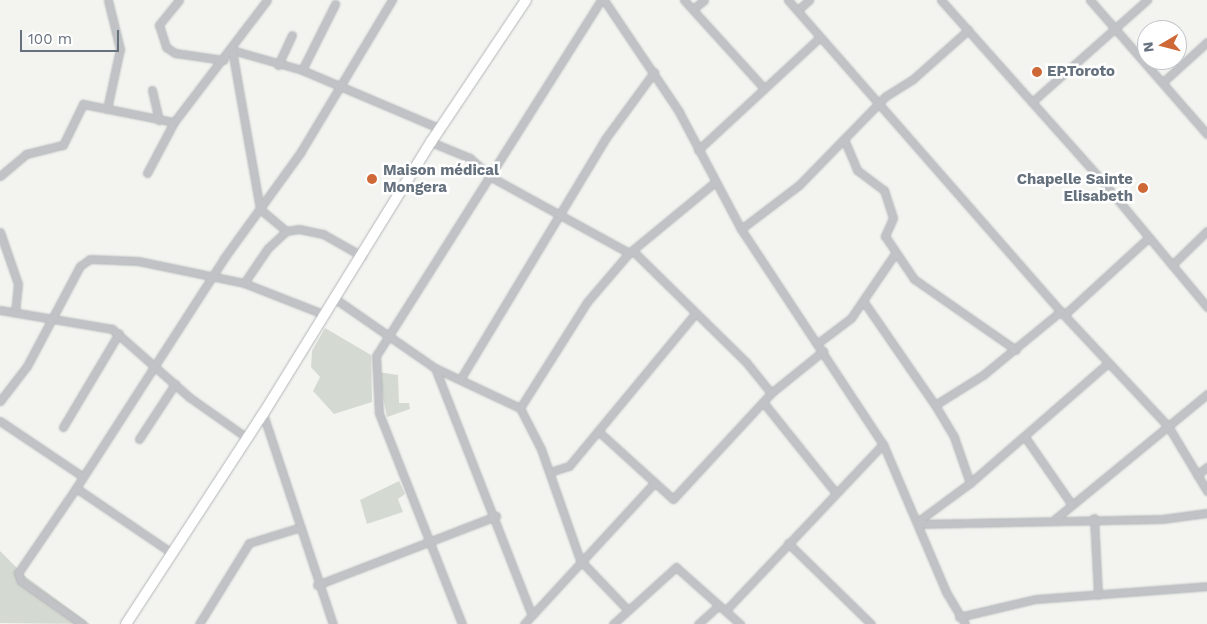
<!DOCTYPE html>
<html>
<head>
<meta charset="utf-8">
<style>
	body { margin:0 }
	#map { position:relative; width:1207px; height:624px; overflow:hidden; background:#f3f4f0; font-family:"Work Sans",sans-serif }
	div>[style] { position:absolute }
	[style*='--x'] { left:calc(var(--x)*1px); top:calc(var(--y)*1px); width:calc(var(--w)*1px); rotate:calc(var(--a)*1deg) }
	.green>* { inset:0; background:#d4dad2 }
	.roads { filter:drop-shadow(0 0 1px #b2b5b8) drop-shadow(0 0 1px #b2b5b8) }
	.minor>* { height:7px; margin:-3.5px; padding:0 3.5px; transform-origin:3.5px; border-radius:3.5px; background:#c0c2c5 }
	.highway>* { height:10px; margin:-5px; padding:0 5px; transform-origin:5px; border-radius:5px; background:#fff }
	.dots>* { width:14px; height:14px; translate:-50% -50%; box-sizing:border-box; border:2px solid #fff; border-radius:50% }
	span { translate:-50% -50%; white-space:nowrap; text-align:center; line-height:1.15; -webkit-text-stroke:5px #fff; paint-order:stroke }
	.poi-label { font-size:15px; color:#66717e; font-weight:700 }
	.left { translate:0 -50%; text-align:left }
	.right { translate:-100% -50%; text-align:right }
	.north { position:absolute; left:1137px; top:20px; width:50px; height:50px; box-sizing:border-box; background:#fff; border:1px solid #c2c6cb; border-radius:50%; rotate:262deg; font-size:14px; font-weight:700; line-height:20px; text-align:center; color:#66717e }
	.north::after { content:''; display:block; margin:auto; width:18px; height:22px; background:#ce6836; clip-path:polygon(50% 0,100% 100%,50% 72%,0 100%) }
	.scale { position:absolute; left:20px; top:30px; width:99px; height:22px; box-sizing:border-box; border:2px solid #66717e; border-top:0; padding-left:6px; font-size:15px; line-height:18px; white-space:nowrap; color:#66717e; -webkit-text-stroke:4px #fff; paint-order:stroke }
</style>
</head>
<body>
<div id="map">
	<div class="green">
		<i style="clip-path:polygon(325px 328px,371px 355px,372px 402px,334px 414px,313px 391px,320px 377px,311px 367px,312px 351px)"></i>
		<i style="clip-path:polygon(378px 372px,398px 375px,399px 403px,409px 403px,410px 409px,387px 417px)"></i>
		<i style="clip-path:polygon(399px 481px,405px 494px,398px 499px,403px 512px,367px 524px,360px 500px)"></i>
		<i style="clip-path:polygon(0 551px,25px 576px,90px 624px,0 623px)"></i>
	</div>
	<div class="roads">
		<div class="minor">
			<i style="--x:179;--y:0;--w:32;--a:129"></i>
			<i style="--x:159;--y:25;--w:23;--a:72"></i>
			<i style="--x:166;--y:47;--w:11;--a:34"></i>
			<i style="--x:175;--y:53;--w:49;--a:8.3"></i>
			<i style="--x:604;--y:0;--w:133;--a:56.1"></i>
			<i style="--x:678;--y:110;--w:135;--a:62.1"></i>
			<i style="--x:741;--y:229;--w:258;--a:56.6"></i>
			<i style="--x:883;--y:444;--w:161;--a:66.9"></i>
			<i style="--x:946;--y:592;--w:37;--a:59"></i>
			<i style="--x:684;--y:0;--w:118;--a:47.8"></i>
			<i style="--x:788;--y:0;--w:419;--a:48.8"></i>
			<i style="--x:1064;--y:315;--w:152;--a:46.9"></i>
			<i style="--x:1168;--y:426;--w:76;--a:59"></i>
			<i style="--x:941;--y:0;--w:244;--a:48.3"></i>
			<i style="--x:1103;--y:182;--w:163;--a:50.2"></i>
			<i style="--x:1090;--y:0;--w:178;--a:48.9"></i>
			<i style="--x:693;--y:9;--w:14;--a:-39"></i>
			<i style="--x:798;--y:10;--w:15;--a:-42"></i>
			<i style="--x:232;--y:50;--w:73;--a:15.9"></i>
			<i style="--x:302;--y:70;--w:151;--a:23"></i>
			<i style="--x:232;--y:50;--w:161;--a:80"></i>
			<i style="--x:260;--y:209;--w:34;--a:40"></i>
			<i style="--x:278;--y:65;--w:33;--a:-65"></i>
			<i style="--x:302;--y:70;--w:74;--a:-63.4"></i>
			<i style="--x:1163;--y:82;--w:59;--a:-42.3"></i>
			<i style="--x:152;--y:90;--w:31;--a:77"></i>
			<i style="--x:1032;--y:102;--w:154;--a:-41.6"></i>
			<i style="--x:107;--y:109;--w:61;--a:-77.8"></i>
			<i style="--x:120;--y:49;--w:50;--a:-103.8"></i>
			<i style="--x:844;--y:139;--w:34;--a:67"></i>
			<i style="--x:857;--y:170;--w:34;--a:37"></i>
			<i style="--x:884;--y:190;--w:29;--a:72"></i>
			<i style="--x:893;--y:218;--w:20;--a:114"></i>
			<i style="--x:885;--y:236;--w:52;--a:56"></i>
			<i style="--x:914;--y:279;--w:124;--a:34.8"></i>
			<i style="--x:431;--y:142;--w:42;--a:22.3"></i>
			<i style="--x:470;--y:158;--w:28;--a:42"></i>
			<i style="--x:491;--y:177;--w:158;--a:28.8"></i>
			<i style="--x:698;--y:150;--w:166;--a:-42.8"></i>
			<i style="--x:147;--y:173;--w:58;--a:-62.1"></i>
			<i style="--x:0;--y:176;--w:34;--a:-40"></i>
			<i style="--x:26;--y:154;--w:38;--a:-14"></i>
			<i style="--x:63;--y:145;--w:46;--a:-64"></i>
			<i style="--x:83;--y:104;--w:93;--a:11.2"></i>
			<i style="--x:174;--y:122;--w:153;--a:-52.7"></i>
			<i style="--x:741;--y:229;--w:73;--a:-37.2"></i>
			<i style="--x:799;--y:185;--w:124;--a:-45.7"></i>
			<i style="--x:886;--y:96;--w:32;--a:-32"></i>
			<i style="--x:913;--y:79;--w:74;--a:-41.7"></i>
			<i style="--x:0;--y:232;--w:55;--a:70.9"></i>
			<i style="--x:18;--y:284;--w:28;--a:96"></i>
			<i style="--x:633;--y:251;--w:158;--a:44.5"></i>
			<i style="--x:746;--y:362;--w:40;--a:51"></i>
			<i style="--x:1172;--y:265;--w:49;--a:-44.2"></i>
			<i style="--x:244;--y:283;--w:85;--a:21.4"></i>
			<i style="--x:334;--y:298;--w:123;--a:34.7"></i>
			<i style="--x:435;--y:368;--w:94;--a:25.2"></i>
			<i style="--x:520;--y:408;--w:46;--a:62.9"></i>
			<i style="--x:541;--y:449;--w:118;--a:70.6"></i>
			<i style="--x:580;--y:560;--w:69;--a:46.2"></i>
			<i style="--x:864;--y:302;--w:125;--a:55.4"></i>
			<i style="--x:935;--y:405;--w:37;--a:59"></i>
			<i style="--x:954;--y:437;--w:49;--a:70.8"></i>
			<i style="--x:0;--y:310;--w:114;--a:9.6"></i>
			<i style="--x:112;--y:329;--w:103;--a:41.4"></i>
			<i style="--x:189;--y:397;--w:70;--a:35.1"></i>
			<i style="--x:1064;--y:315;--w:115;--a:-42.5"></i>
			<i style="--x:818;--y:343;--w:41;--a:-37.1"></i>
			<i style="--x:851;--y:318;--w:76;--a:-55.7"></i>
			<i style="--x:435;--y:368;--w:265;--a:68.6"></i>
			<i style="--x:461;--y:378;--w:279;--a:-58.9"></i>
			<i style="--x:605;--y:139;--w:83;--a:-53.8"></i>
			<i style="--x:0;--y:401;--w:44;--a:-52.4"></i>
			<i style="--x:27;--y:366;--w:113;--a:-62.1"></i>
			<i style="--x:80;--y:266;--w:12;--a:-35"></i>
			<i style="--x:90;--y:259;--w:48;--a:2.4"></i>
			<i style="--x:138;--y:261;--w:108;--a:11.7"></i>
			<i style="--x:244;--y:283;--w:42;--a:-55.6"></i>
			<i style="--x:268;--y:248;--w:25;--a:-43"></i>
			<i style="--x:286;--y:231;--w:13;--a:-9"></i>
			<i style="--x:299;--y:229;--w:25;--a:12"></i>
			<i style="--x:323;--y:234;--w:45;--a:29.4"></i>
			<i style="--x:763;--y:402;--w:115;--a:51.3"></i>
			<i style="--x:935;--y:405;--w:57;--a:-32"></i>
			<i style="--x:983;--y:375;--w:101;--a:-39.4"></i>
			<i style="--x:520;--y:408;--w:125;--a:-57.7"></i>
			<i style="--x:587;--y:302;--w:65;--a:-49.4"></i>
			<i style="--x:629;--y:253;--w:112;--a:-39.5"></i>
			<i style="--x:263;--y:414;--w:221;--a:71.6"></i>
			<i style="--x:0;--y:421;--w:99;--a:33.9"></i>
			<i style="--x:63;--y:427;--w:109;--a:-59.2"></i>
			<i style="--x:598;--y:431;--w:101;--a:42.2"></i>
			<i style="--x:673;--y:499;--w:144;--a:-47.2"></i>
			<i style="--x:771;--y:393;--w:67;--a:-38.9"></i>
			<i style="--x:1025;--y:437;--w:79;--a:55.3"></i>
			<i style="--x:139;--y:439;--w:66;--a:-56.8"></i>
			<i style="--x:550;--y:472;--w:20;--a:-18"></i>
			<i style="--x:569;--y:466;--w:196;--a:-50.4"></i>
			<i style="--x:1197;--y:475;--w:13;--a:-39"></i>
			<i style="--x:76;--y:488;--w:274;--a:-57.2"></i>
			<i style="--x:224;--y:258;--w:130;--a:-54.1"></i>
			<i style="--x:300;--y:153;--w:179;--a:-59"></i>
			<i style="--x:1094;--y:518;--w:77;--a:87"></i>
			<i style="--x:1055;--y:519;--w:197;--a:-39.4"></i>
			<i style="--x:917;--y:522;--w:66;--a:-36.3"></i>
			<i style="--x:970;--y:483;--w:183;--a:-41"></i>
			<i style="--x:918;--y:524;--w:244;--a:-1.2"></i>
			<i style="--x:1162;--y:519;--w:45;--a:-7.6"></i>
			<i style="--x:788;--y:543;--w:116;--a:44.3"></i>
			<i style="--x:317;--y:585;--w:192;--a:-21.1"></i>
			<i style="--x:726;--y:610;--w:228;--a:-46.6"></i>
			<i style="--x:959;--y:617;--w:79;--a:-13.2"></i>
			<i style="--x:1036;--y:599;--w:171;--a:-4.3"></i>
			<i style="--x:82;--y:624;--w:75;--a:-144.8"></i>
			<i style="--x:21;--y:581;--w:9;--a:-111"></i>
			<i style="--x:18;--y:573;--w:103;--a:-55.7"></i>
			<i style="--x:76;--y:488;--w:116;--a:34.1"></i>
			<i style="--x:199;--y:624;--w:95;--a:-58.3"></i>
			<i style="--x:249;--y:543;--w:54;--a:-17.1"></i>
			<i style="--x:462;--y:624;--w:227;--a:-111.5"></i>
			<i style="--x:379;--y:413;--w:57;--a:-93"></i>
			<i style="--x:376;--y:356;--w:421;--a:-57.7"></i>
			<i style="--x:524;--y:624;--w:192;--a:-47.3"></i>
			<i style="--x:613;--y:624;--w:85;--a:-42.1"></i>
			<i style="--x:676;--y:567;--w:86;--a:41.7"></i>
			<i style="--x:698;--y:624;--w:28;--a:-42"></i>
		</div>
		<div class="highway">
			<i style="--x:126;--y:624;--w:251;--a:-56.9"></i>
			<i style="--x:263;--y:414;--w:320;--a:-58.3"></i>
			<i style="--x:431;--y:142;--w:171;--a:-56.2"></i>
		</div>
	</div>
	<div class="dots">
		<i style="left:1037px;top:72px;background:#ce6836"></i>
		<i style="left:372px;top:179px;background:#ce6836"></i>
		<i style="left:1143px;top:188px;background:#ce6836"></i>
	</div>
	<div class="poi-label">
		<span class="left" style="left:1047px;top:72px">EP.Toroto</span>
		<span class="left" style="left:383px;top:179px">Maison médical<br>Mongera</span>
		<span class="right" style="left:1133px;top:188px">Chapelle Sainte<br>Elisabeth</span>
	</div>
	<div class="north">N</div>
	<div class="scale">100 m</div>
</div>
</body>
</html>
